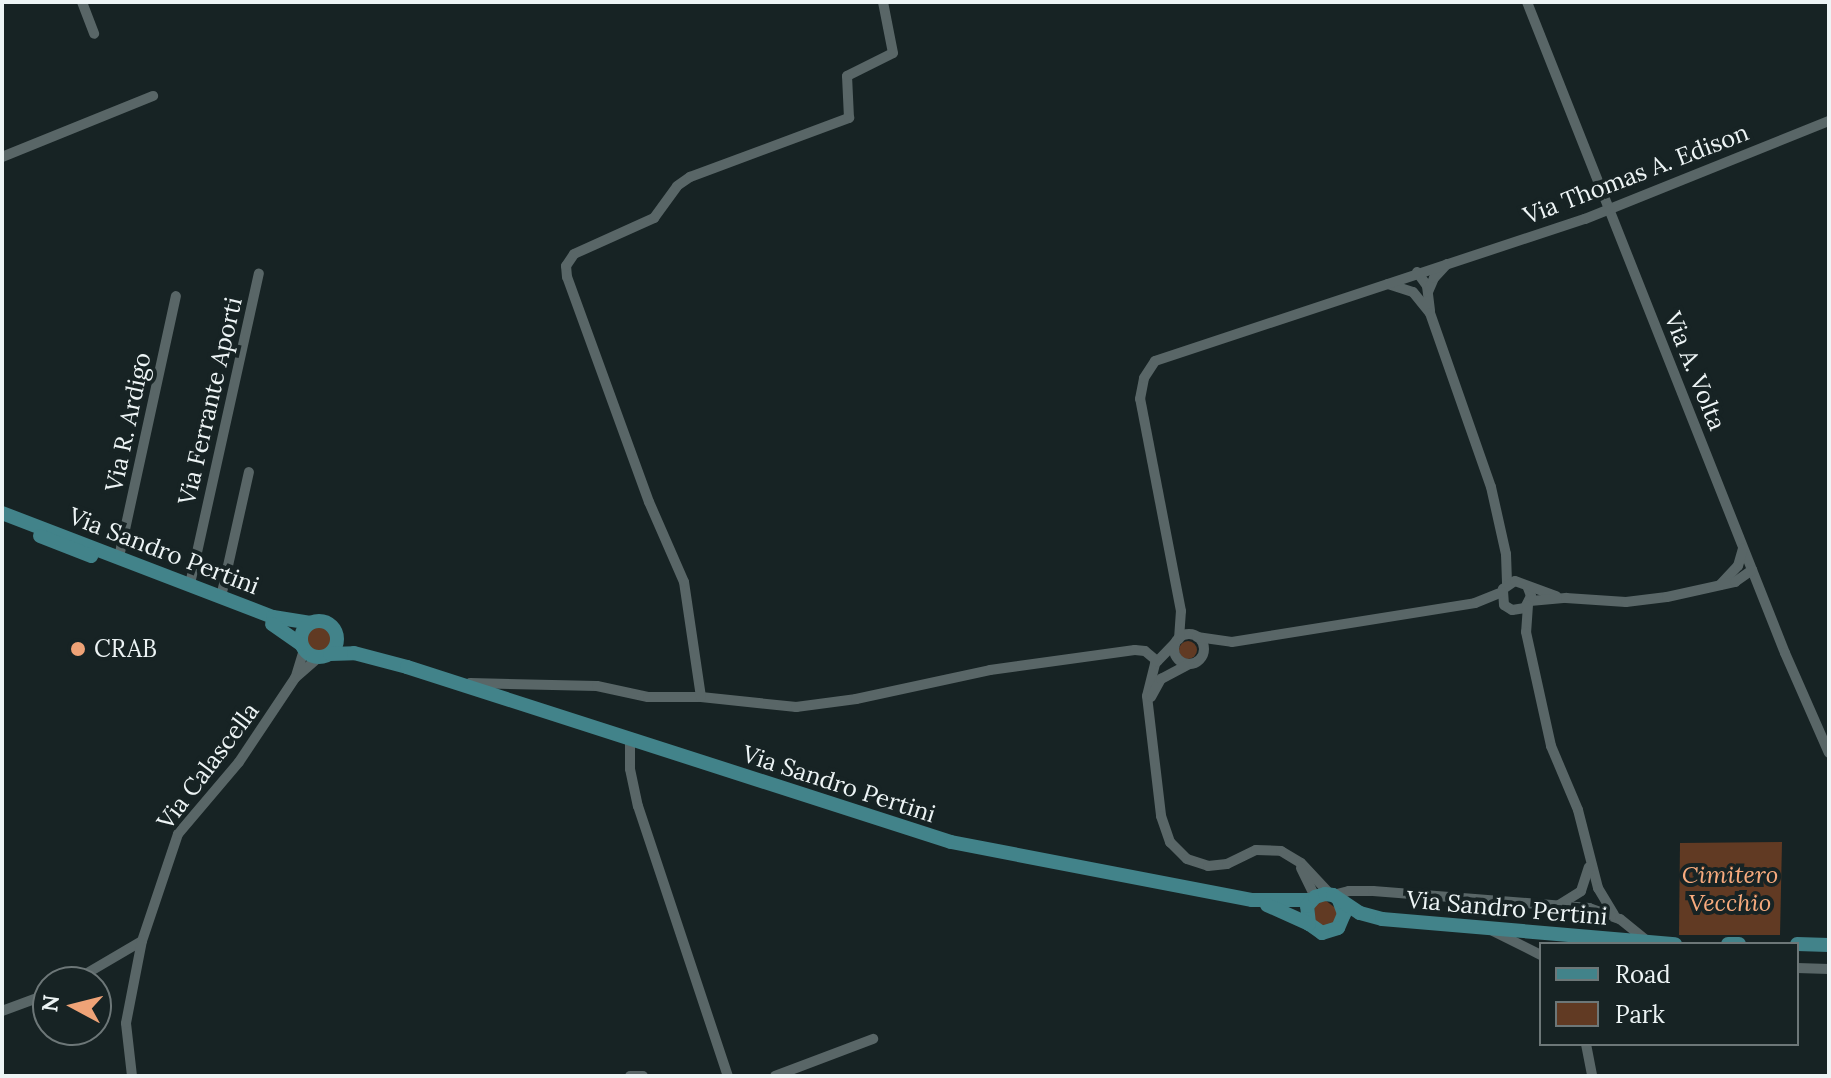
<!DOCTYPE html>
<html>
<head>
<meta charset="utf-8">
<style>
	body { margin:0 }
	#map { position:relative; width:1831px; height:1078px; overflow:hidden; background:#172324; font-family:Lora,serif }
	div>[style] { position:absolute }
	[style*='--x'] { left:calc(var(--x)*1px); top:calc(var(--y)*1px); width:calc(var(--w)*1px); rotate:calc(var(--a)*1deg) }
	.green>* { inset:0; background:#613a23 }
	.round { border-radius:50% }
	.minor>* { height:10px; margin:-5px; padding:0 5px; transform-origin:5px; border-radius:5px; background:#596667 }
	.minor>.ring { margin:-5px; padding:0; box-sizing:content-box; background:none; border:10px solid #596667; border-radius:50% }
	.major>* { height:14px; margin:-7px; padding:0 7px; transform-origin:7px; border-radius:7px; background:#42838a }
	.major>.ring { margin:-7px; padding:0; box-sizing:content-box; background:none; border:14px solid #42838a; border-radius:50% }
	.dots>* { width:22px; height:22px; translate:-50% -50%; box-sizing:border-box; border:4px solid #172324; border-radius:50% }
	span { translate:-50% -50%; white-space:nowrap; text-align:center; line-height:1.15; -webkit-text-stroke:8px #172324; paint-order:stroke }
	.street-label { font-size:24px; color:#edf4f5 }
	.poi-label { font-size:24px; color:#edf4f5 }
	.left { translate:0 -50%; text-align:left }
	.park-label { font-size:24px; color:#f7ab7e; font-style:italic }
	.frame { position:absolute; inset:0; border:4px solid #edf4f5; pointer-events:none }
	.legend { position:absolute; left:1539px; top:942px; width:260px; height:104px; box-sizing:border-box; background:#172324; border:2px solid #6d7778; margin:0; padding:10px 14px; list-style:none; font-size:24px; color:#edf4f5 }
	.legend li { display:flex; align-items:center; gap:16px; height:40px }
	.legend b { width:40px; border:2px solid #6d7778 }
	.north { position:absolute; left:32px; top:966px; width:80px; height:80px; box-sizing:border-box; background:#172324; border:2px solid #6d7778; border-radius:50%; rotate:277deg; font-size:22px; font-weight:700; line-height:32px; text-align:center; color:#edf4f5 }
	.north::after { content:''; display:block; margin:auto; width:28px; height:36px; background:#efa377; clip-path:polygon(50% 0,100% 100%,50% 72%,0 100%) }
</style>
</head>
<body>
<div id="map">
	<div class="green">
		<i class="round" style="left:305px;top:625px;width:28px;height:28px"></i>
		<i class="round" style="left:1179px;top:641px;width:18px;height:18px"></i>
		<i style="clip-path:polygon(1782px 842px,1780px 935px,1679px 935px,1680px 843px)"></i>
		<i style="clip-path:polygon(1325px 900px,1338px 910px,1335px 922px,1323px 927px,1315px 922px,1314px 905px)"></i>
	</div>
	<div class="minor">
		<i style="--x:82;--y:2;--w:34;--a:69"></i>
		<i style="--x:1527;--y:2;--w:700;--a:68.38"></i>
		<i style="--x:1785;--y:653;--w:109;--a:66.3"></i>
		<i style="--x:2;--y:157;--w:163;--a:-22"></i>
		<i style="--x:1417;--y:272;--w:17;--a:54"></i>
		<i style="--x:1427;--y:286;--w:25;--a:83"></i>
		<i style="--x:1388;--y:284;--w:26;--a:18"></i>
		<i style="--x:1413;--y:292;--w:27;--a:51"></i>
		<i style="--x:1430;--y:313;--w:184;--a:70.7"></i>
		<i style="--x:1491;--y:487;--w:69;--a:77.4"></i>
		<i style="--x:1506;--y:554;--w:30;--a:88"></i>
		<i style="--x:1428;--y:292;--w:15;--a:-67"></i>
		<i style="--x:1434;--y:278;--w:19;--a:-47"></i>
		<i style="--x:119;--y:557;--w:267;--a:-77.7"></i>
		<i style="--x:190;--y:584;--w:318;--a:-77.5"></i>
		<i style="--x:1720;--y:585;--w:26;--a:-47"></i>
		<i style="--x:1738;--y:566;--w:18;--a:-74"></i>
		<i style="--x:1528;--y:588;--w:9;--a:69"></i>
		<i style="--x:1531;--y:596;--w:13;--a:117"></i>
		<i style="--x:1525;--y:608;--w:13;--a:171"></i>
		<i style="--x:1512;--y:610;--w:9;--a:-148"></i>
		<i style="--x:1504;--y:605;--w:16;--a:-94"></i>
		<i style="--x:1503;--y:589;--w:14;--a:-34"></i>
		<i style="--x:1515;--y:581;--w:44;--a:20.1"></i>
		<i style="--x:221;--y:597;--w:128;--a:-77.4"></i>
		<i style="--x:1530;--y:601;--w:36;--a:-5"></i>
		<i style="--x:1566;--y:598;--w:60;--a:3.8"></i>
		<i style="--x:1626;--y:602;--w:41;--a:-7"></i>
		<i style="--x:1667;--y:597;--w:70;--a:-12.4"></i>
		<i style="--x:1735;--y:582;--w:21;--a:-35"></i>
		<i style="--x:1528;--y:605;--w:27;--a:94"></i>
		<i style="--x:1526;--y:632;--w:117;--a:77.6"></i>
		<i style="--x:1551;--y:746;--w:69;--a:67.1"></i>
		<i style="--x:1578;--y:810;--w:81;--a:75.6"></i>
		<i style="--x:1598;--y:888;--w:31;--a:59"></i>
		<i class="ring" style="left:1174px;top:634px;width:20px;height:20px"></i>
		<i style="--x:1197;--y:637;--w:35;--a:8"></i>
		<i style="--x:1232;--y:642;--w:246;--a:-9.1"></i>
		<i style="--x:1475;--y:603;--w:29;--a:-22"></i>
		<i style="--x:1179;--y:639;--w:28;--a:-86"></i>
		<i style="--x:1181;--y:611;--w:216;--a:-100.9"></i>
		<i style="--x:1140;--y:399;--w:21;--a:-79"></i>
		<i style="--x:1144;--y:378;--w:20;--a:-57"></i>
		<i style="--x:1155;--y:361;--w:453;--a:-18.3"></i>
		<i style="--x:1585;--y:219;--w:263;--a:-21.9"></i>
		<i style="--x:1175;--y:643;--w:29;--a:134"></i>
		<i style="--x:1155;--y:664;--w:33;--a:104"></i>
		<i style="--x:1147;--y:696;--w:121;--a:83.3"></i>
		<i style="--x:1161;--y:816;--w:28;--a:71"></i>
		<i style="--x:1170;--y:842;--w:24;--a:45"></i>
		<i style="--x:1187;--y:859;--w:22;--a:18"></i>
		<i style="--x:1208;--y:866;--w:19;--a:-6"></i>
		<i style="--x:1227;--y:864;--w:32;--a:-26"></i>
		<i style="--x:1256;--y:850;--w:25;--a:2"></i>
		<i style="--x:1281;--y:851;--w:23;--a:31"></i>
		<i style="--x:1301;--y:863;--w:44;--a:46.8"></i>
		<i style="--x:296;--y:676;--w:28;--a:-73"></i>
		<i style="--x:470;--y:683;--w:127;--a:1.4"></i>
		<i style="--x:597;--y:686;--w:52;--a:12.2"></i>
		<i style="--x:648;--y:697;--w:53;--a:0"></i>
		<i style="--x:701;--y:697;--w:96;--a:6"></i>
		<i style="--x:796;--y:707;--w:61;--a:-7.6"></i>
		<i style="--x:856;--y:699;--w:137;--a:-12.2"></i>
		<i style="--x:990;--y:670;--w:146;--a:-7.9"></i>
		<i style="--x:1135;--y:650;--w:10;--a:6"></i>
		<i style="--x:1145;--y:651;--w:16;--a:40"></i>
		<i style="--x:701;--y:697;--w:116;--a:-98.4"></i>
		<i style="--x:684;--y:582;--w:87;--a:-113.6"></i>
		<i style="--x:649;--y:502;--w:239;--a:-110"></i>
		<i style="--x:567;--y:277;--w:11;--a:-95"></i>
		<i style="--x:566;--y:266;--w:14;--a:-56"></i>
		<i style="--x:574;--y:254;--w:88;--a:-24.2"></i>
		<i style="--x:654;--y:218;--w:39;--a:-54"></i>
		<i style="--x:677;--y:186;--w:16;--a:-35"></i>
		<i style="--x:690;--y:177;--w:170;--a:-20.4"></i>
		<i style="--x:849;--y:118;--w:42;--a:-92.7"></i>
		<i style="--x:847;--y:76;--w:51;--a:-26.6"></i>
		<i style="--x:893;--y:53;--w:52;--a:-101.1"></i>
		<i style="--x:1151;--y:697;--w:21;--a:-61"></i>
		<i style="--x:1161;--y:679;--w:32;--a:-28"></i>
		<i style="--x:630;--y:740;--w:29;--a:90"></i>
		<i style="--x:630;--y:769;--w:38;--a:78"></i>
		<i style="--x:638;--y:806;--w:285;--a:71.6"></i>
		<i style="--x:1301;--y:868;--w:32;--a:64"></i>
		<i style="--x:1333;--y:895;--w:16;--a:-14"></i>
		<i style="--x:1349;--y:891;--w:24;--a:0"></i>
		<i style="--x:1373;--y:891;--w:217;--a:4.5"></i>
		<i style="--x:1589;--y:908;--w:33;--a:20"></i>
		<i style="--x:1620;--y:919;--w:36;--a:39"></i>
		<i style="--x:1559;--y:905;--w:26;--a:-32"></i>
		<i style="--x:1581;--y:891;--w:25;--a:-72"></i>
		<i style="--x:1493;--y:931;--w:54;--a:26.6"></i>
		<i style="--x:1797;--y:968;--w:32;--a:2"></i>
		<i style="--x:72;--y:982;--w:81;--a:-30.4"></i>
		<i style="--x:142;--y:941;--w:113;--a:-71.4"></i>
		<i style="--x:178;--y:834;--w:94;--a:-49.7"></i>
		<i style="--x:239;--y:762;--w:101;--a:-56.3"></i>
		<i style="--x:295;--y:678;--w:30;--a:-41"></i>
		<i style="--x:2;--y:1011;--w:49;--a:-20.3"></i>
		<i style="--x:1586;--y:1044;--w:33;--a:79"></i>
		<i style="--x:132;--y:1076;--w:53;--a:-96.5"></i>
		<i style="--x:126;--y:1023;--w:84;--a:-79"></i>
		<i style="--x:630;--y:1076;--w:13;--a:0"></i>
		<i style="--x:775;--y:1076;--w:105;--a:-20.7"></i>
	</div>
	<div class="major">
		<i style="--x:2;--y:513;--w:290;--a:21"></i>
		<i style="--x:273;--y:617;--w:38;--a:9"></i>
		<i style="--x:40;--y:536;--w:55;--a:21.4"></i>
		<i class="ring" style="left:301px;top:621px;width:22px;height:22px"></i>
		<i style="--x:272;--y:624;--w:35;--a:35"></i>
		<i style="--x:330;--y:654;--w:24;--a:-2"></i>
		<i style="--x:354;--y:653;--w:55;--a:14.8"></i>
		<i style="--x:407;--y:667;--w:571;--a:17.83"></i>
		<i style="--x:951;--y:842;--w:307;--a:10.9"></i>
		<i style="--x:1252;--y:900;--w:58;--a:0"></i>
		<i style="--x:1339;--y:900;--w:15;--a:70"></i>
		<i style="--x:1344;--y:914;--w:15;--a:113"></i>
		<i style="--x:1338;--y:928;--w:17;--a:163"></i>
		<i style="--x:1322;--y:933;--w:16;--a:-145"></i>
		<i style="--x:1309;--y:924;--w:18;--a:-96"></i>
		<i style="--x:1307;--y:906;--w:12;--a:-48"></i>
		<i style="--x:1315;--y:897;--w:10;--a:-17"></i>
		<i style="--x:1325;--y:894;--w:8;--a:7"></i>
		<i style="--x:1333;--y:895;--w:32;--a:34"></i>
		<i style="--x:1360;--y:913;--w:23;--a:15"></i>
		<i style="--x:1382;--y:919;--w:294;--a:4.9"></i>
		<i style="--x:1267;--y:905;--w:46;--a:24.3"></i>
		<i style="--x:1728;--y:944;--w:11;--a:0"></i>
		<i style="--x:1797;--y:944;--w:32;--a:2"></i>
	</div>
	<div class="dots">
		<i style="left:78px;top:649px;background:#efa377"></i>
	</div>
	<div class="street-label">
		<span style="left:1636px;top:174px;rotate:-21deg">Via Thomas A. Edison</span>
		<span style="left:1695px;top:371px;rotate:68deg">Via A. Volta</span>
		<span style="left:210px;top:401px;rotate:-77deg">Via Ferrante Aporti</span>
		<span style="left:128px;top:422px;rotate:-78deg">Via R. Ardigo</span>
		<span style="left:164px;top:551px;rotate:21deg">Via Sandro Pertini</span>
		<span style="left:208px;top:766px;rotate:-53deg">Via Calascella</span>
		<span style="left:839px;top:784px;rotate:18deg">Via Sandro Pertini</span>
		<span style="left:1507px;top:908px;rotate:5deg">Via Sandro Pertini</span>
	</div>
	<div class="poi-label">
		<span class="left" style="left:94px;top:649px">CRAB</span>
	</div>
	<div class="park-label">
		<span style="left:1730px;top:889px">Cimitero<br>Vecchio</span>
	</div>
	<div class="frame"></div>
	<ul class="legend">
	<li><b style="height:10px;background:#42838a"></b>Road</li>
	<li><b style="height:22px;background:#613a23"></b>Park</li>
	</ul>
	<div class="north">N</div>
</div>
</body>
</html>
